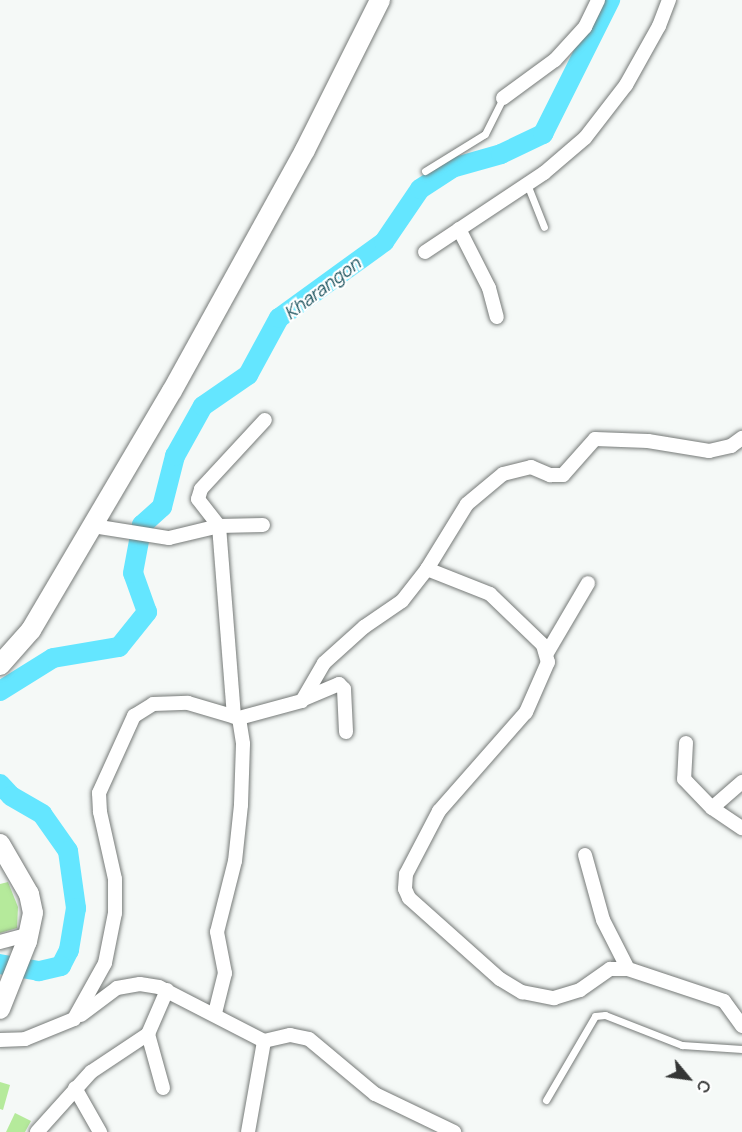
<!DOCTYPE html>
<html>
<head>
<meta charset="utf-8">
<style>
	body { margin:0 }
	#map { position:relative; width:742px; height:1132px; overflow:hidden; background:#f5f9f7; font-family:Manrope,sans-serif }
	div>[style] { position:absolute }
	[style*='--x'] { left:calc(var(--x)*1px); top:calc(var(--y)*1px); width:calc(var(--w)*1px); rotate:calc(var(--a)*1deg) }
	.river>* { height:20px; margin:-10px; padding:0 10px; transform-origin:10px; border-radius:10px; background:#64e6ff }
	.building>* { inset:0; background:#b5ea9b }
	.roads { filter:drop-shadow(0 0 2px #767a78) drop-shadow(0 0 2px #767a78) }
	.lane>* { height:7px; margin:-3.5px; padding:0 3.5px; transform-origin:3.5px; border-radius:3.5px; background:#fff }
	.street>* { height:14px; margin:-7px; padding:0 7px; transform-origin:7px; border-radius:7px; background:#fff }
	.secondary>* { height:20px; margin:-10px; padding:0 10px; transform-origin:10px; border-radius:10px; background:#fff }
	span { translate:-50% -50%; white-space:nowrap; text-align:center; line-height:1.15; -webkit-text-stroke:4.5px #fff; paint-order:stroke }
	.water-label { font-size:18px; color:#1d545f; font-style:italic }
	.north { position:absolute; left:658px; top:1048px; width:60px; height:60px; -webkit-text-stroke:4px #fff; paint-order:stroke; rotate:119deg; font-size:16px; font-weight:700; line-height:24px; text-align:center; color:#343635 }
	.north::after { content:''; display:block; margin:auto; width:21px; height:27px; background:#343635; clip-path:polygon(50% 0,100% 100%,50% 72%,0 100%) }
</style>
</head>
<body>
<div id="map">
	<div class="river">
		<i style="--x:0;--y:691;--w:62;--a:-31.9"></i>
		<i style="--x:53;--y:658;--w:67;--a:-9.5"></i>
		<i style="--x:119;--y:647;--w:45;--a:-51.3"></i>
		<i style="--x:147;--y:612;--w:41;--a:-109.7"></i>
		<i style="--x:133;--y:573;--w:49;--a:-79.4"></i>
		<i style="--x:142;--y:525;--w:27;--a:-42"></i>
		<i style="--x:162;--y:507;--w:53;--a:-75.7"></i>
		<i style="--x:175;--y:456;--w:57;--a:-60.8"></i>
		<i style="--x:203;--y:406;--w:55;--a:-34.6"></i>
		<i style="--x:248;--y:375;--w:65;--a:-61.5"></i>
		<i style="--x:279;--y:318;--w:130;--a:-35.9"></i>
		<i style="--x:384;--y:242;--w:64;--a:-55.8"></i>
		<i style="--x:420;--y:189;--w:38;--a:-33"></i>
		<i style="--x:452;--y:168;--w:51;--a:-15.9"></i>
		<i style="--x:501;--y:154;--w:47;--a:-25.5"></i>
		<i style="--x:543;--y:134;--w:150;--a:-63.4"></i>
		<i style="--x:0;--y:784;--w:16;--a:47"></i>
		<i style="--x:11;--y:796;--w:36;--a:30"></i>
		<i style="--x:42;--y:814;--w:45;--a:54.9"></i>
		<i style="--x:68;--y:851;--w:58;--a:82"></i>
		<i style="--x:76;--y:908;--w:43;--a:99.5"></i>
		<i style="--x:69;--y:950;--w:18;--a:117"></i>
		<i style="--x:61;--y:966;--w:23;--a:167"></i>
		<i style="--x:39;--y:971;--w:40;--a:-170"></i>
	</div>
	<div class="building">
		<i style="clip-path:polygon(8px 882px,18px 907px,17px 928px,0 933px,0 884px)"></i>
		<i style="clip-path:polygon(0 1082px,10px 1085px,3px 1110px,0 1109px)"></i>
		<i style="clip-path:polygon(15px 1113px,31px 1121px,25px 1132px,6px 1132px)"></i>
	</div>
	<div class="roads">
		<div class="lane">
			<i style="--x:425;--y:171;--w:70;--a:-31.7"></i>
			<i style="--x:485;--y:134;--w:40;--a:-63.4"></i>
			<i style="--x:527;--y:184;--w:46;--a:68.4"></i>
			<i style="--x:546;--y:1100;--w:97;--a:-59.7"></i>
			<i style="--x:595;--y:1016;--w:10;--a:-6"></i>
			<i style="--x:605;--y:1015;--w:83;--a:21.3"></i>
			<i style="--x:682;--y:1045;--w:60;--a:3.8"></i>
		</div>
		<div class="street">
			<i style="--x:503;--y:98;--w:64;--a:-36.2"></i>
			<i style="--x:555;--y:60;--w:45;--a:-47.7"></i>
			<i style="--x:585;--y:27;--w:30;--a:-64"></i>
			<i style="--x:459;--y:229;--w:66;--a:63"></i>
			<i style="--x:489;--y:288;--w:30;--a:75"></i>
			<i style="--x:425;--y:252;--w:143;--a:-33.6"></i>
			<i style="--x:544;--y:173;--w:54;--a:-40.5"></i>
			<i style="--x:585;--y:138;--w:67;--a:-52.3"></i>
			<i style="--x:626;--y:85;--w:68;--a:-60.8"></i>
			<i style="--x:659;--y:26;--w:28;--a:-69"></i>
			<i style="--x:263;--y:525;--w:44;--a:178.7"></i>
			<i style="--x:219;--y:526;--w:34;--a:-128"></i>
			<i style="--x:198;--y:499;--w:10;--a:-73"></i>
			<i style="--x:201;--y:489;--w:94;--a:-47.2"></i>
			<i style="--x:93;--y:526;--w:77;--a:9"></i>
			<i style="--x:169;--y:538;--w:51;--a:-13.5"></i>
			<i style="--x:219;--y:526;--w:191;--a:85.5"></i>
			<i style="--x:427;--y:569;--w:76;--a:-58.4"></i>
			<i style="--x:467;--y:504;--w:47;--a:-39.8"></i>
			<i style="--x:503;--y:474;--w:29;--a:-14"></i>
			<i style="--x:531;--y:467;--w:21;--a:23"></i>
			<i style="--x:550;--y:475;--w:13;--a:0"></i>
			<i style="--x:563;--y:475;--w:48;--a:-48.4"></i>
			<i style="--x:595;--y:439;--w:53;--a:2.2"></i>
			<i style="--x:648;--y:441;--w:62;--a:9.3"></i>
			<i style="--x:709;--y:451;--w:23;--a:-13"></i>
			<i style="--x:731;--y:446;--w:14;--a:-36"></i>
			<i style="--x:547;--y:653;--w:81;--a:-59.6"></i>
			<i style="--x:306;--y:698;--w:36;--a:-23"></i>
			<i style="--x:339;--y:684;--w:7;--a:45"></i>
			<i style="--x:344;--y:689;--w:43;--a:87.3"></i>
			<i style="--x:239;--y:718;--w:65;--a:-15.1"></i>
			<i style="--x:302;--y:701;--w:44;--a:-59.9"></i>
			<i style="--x:324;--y:663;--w:54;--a:-42"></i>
			<i style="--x:364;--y:627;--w:46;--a:-34.4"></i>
			<i style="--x:402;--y:601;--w:41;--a:-52"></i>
			<i style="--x:427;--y:569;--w:68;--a:21.6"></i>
			<i style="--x:490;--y:594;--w:74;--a:43.9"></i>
			<i style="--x:543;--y:645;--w:18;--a:74"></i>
			<i style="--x:548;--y:662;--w:55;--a:113.7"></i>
			<i style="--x:526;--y:712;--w:132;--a:131.3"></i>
			<i style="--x:439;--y:811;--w:71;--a:117.6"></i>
			<i style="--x:406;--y:874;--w:15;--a:94"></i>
			<i style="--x:405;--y:889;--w:10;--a:66"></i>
			<i style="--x:409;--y:898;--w:122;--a:41.7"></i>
			<i style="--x:500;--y:979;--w:26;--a:31"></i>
			<i style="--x:522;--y:992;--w:33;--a:11"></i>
			<i style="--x:554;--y:998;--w:27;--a:-17"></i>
			<i style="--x:580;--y:990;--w:37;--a:-35"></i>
			<i style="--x:610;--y:969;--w:18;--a:0"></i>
			<i style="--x:628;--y:969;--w:101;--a:18.4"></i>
			<i style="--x:724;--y:1001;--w:31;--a:54"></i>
			<i style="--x:686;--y:743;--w:36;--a:93"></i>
			<i style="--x:684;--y:779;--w:40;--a:46"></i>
			<i style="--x:712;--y:808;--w:36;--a:34"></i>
			<i style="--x:712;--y:808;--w:40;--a:-41"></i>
			<i style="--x:585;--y:855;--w:67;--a:74.5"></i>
			<i style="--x:603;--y:920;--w:55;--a:63"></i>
			<i style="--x:0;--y:942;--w:30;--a:-15"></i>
			<i style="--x:81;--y:1015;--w:45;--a:-36.9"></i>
			<i style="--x:117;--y:988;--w:23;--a:-10"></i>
			<i style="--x:140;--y:984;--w:19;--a:9"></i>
			<i style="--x:159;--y:987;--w:118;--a:27.2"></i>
			<i style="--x:264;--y:1041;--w:27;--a:-13"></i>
			<i style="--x:290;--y:1035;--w:19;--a:12"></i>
			<i style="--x:309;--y:1039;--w:86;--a:39.8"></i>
			<i style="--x:375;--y:1094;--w:88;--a:25.7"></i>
			<i style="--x:148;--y:1034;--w:56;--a:74.5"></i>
			<i style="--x:0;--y:1040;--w:25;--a:-2"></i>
			<i style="--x:25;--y:1039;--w:53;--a:-22.2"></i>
			<i style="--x:74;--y:1019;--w:64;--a:-61"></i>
			<i style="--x:105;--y:963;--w:51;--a:-78.7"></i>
			<i style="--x:115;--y:913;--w:34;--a:-90"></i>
			<i style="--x:115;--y:879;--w:69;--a:-102.6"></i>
			<i style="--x:100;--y:812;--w:19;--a:-93"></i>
			<i style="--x:99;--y:793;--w:85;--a:-65.6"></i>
			<i style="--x:134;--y:716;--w:22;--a:-32"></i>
			<i style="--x:153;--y:704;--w:35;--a:-2"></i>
			<i style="--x:188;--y:703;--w:53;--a:16.4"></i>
			<i style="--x:239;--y:718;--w:26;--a:81"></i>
			<i style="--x:243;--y:744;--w:61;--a:91.9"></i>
			<i style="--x:241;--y:805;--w:56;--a:96.1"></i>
			<i style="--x:235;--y:861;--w:73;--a:104.2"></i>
			<i style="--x:217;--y:932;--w:42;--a:79"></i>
			<i style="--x:225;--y:973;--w:41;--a:104"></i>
			<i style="--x:75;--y:1088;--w:51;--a:60.4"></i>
			<i style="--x:37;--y:1132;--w:81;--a:-48"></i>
			<i style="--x:91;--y:1072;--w:69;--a:-33.7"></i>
			<i style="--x:148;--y:1034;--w:48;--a:-66.6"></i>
			<i style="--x:248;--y:1132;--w:92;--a:-80"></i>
		</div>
		<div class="secondary">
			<i style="--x:0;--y:665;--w:47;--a:-48.5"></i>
			<i style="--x:31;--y:630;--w:277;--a:-59.5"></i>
			<i style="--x:172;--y:391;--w:275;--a:-61.1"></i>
			<i style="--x:305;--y:150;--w:168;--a:-63.4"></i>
			<i style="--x:0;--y:844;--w:58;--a:59.9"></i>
			<i style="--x:29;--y:894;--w:19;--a:78"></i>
			<i style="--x:33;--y:913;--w:29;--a:102"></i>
			<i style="--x:27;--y:941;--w:73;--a:111.7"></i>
		</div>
	</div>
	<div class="water-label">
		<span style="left:322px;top:288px;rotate:-37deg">Kharangon</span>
	</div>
	<div class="north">С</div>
</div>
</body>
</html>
